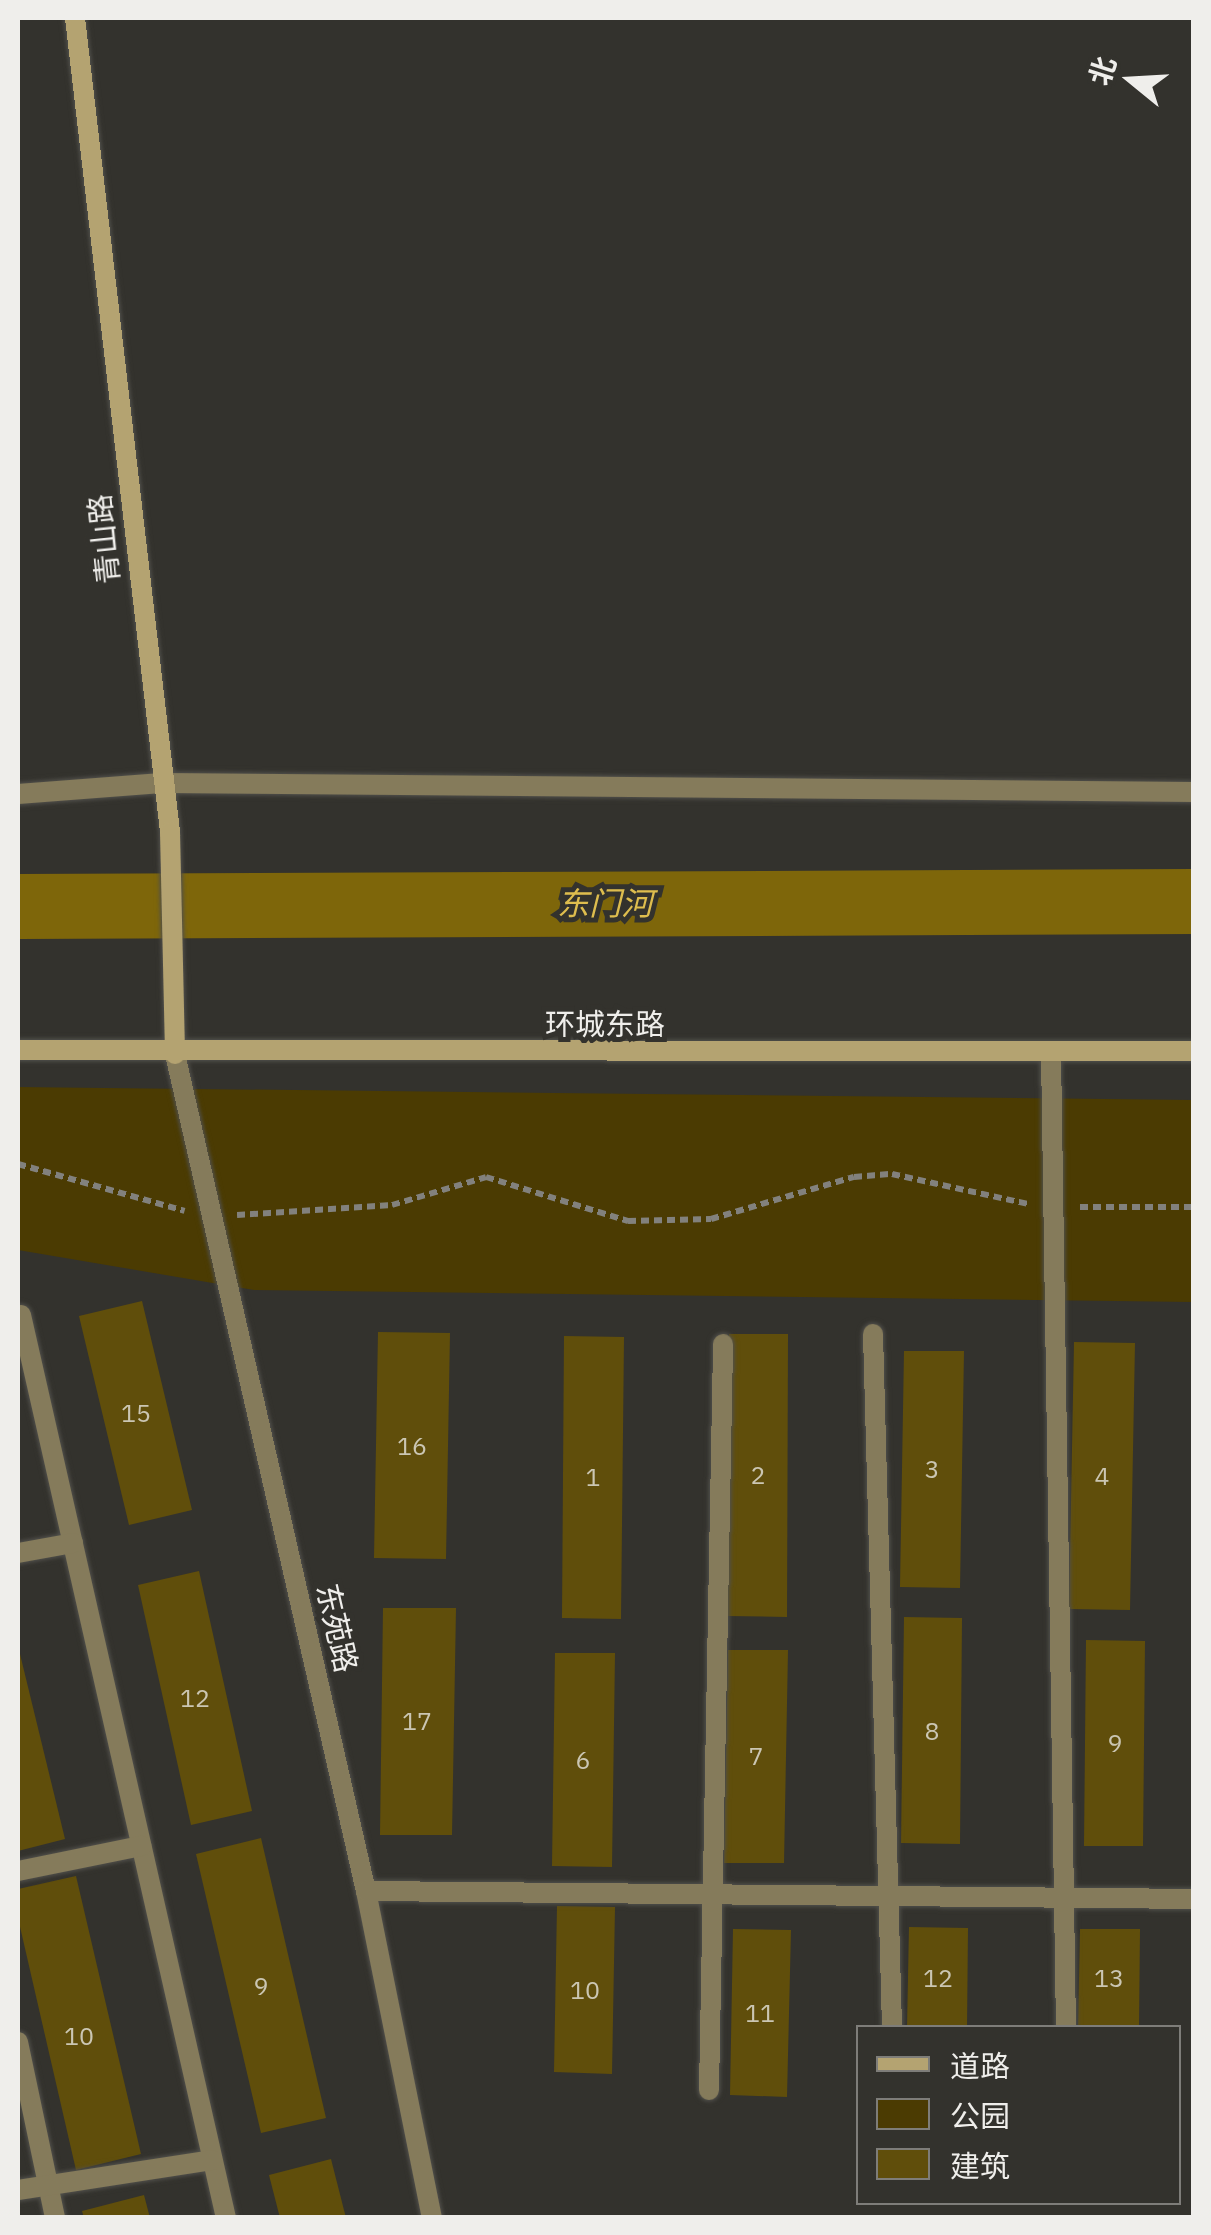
<!DOCTYPE html>
<html>
<head>
<meta charset="utf-8">
<style>
	body { margin:0 }
	#map { position:relative; width:1211px; height:2235px; overflow:hidden; background:#33322d; font-family:"IBM Plex Sans","Noto Sans SC",sans-serif }
	div>[style] { position:absolute }
	[style*='--x'] { left:calc(var(--x)*1px); top:calc(var(--y)*1px); width:calc(var(--w)*1px); rotate:calc(var(--a)*1deg) }
	.green>* { inset:0; background:#4b3b02 }
	.river>* { height:65px; margin:-32.5px; padding:0 32.5px; transform-origin:32.5px; border-radius:32.5px; background:#7e660a }
	.building>* { inset:0; background:#604e0b }
	.path>* { height:6px; margin-top:-3px; transform-origin:0; background:repeating-linear-gradient(90deg,#82817d 0 8px,transparent 0 13px) }
	.roads { filter:drop-shadow(0 0 2px #51504b) drop-shadow(0 0 2px #51504b) }
	.lane>* { height:20px; margin:-10px; padding:0 10px; transform-origin:10px; border-radius:10px; background:#857b5b }
	.street>* { height:20px; margin:-10px; padding:0 10px; transform-origin:10px; border-radius:10px; background:#857b5b }
	.secondary>* { height:20px; margin:-10px; padding:0 10px; transform-origin:10px; border-radius:10px; background:#b4a371 }
	span { translate:-50% -50%; white-space:nowrap; text-align:center; line-height:1.15; -webkit-text-stroke:10px #33322d; paint-order:stroke }
	.number-label { font-size:25px; color:#cbc6b3 }
	.number-label span { -webkit-text-stroke-width:0 }
	.street-label { font-size:30px; color:#efeeeb }
	.water-label { font-size:32px; color:#debd4e; font-style:italic }
	.frame { position:absolute; inset:0; border:20px solid #efeeeb; pointer-events:none }
	.legend { position:absolute; left:856px; top:2025px; width:325px; height:180px; box-sizing:border-box; background:#33322d; border:2px solid #7e7d79; margin:0; padding:12px 18px; list-style:none; font-size:30px; color:#efeeeb }
	.legend li { display:flex; align-items:center; gap:20px; height:50px }
	.legend b { width:50px; border:2px solid #7e7d79 }
	.north { position:absolute; left:1081px; top:30px; width:100px; height:100px; -webkit-text-stroke:8px #33322d; paint-order:stroke; rotate:288deg; font-size:28px; font-weight:700; line-height:40px; text-align:center; color:#efeeeb }
	.north::after { content:''; display:block; margin:auto; width:35px; height:45px; background:#efeeeb; clip-path:polygon(50% 0,100% 100%,50% 72%,0 100%) }
</style>
</head>
<body>
<div id="map">
	<div class="green">
		<i style="clip-path:polygon(18px 1087px,1193px 1100px,1193px 1302px,254px 1290px,18px 1250px)"></i>
	</div>
	<div class="river">
		<i style="--x:18;--y:906;--w:1176;--a:-0.24"></i>
	</div>
	<div class="building">
		<i style="clip-path:polygon(142px 1301px,192px 1510px,129px 1525px,79px 1316px)"></i>
		<i style="clip-path:polygon(378px 1332px,450px 1333px,446px 1559px,374px 1558px)"></i>
		<i style="clip-path:polygon(729px 1334px,788px 1334px,787px 1617px,727px 1616px)"></i>
		<i style="clip-path:polygon(564px 1336px,624px 1337px,621px 1619px,562px 1618px)"></i>
		<i style="clip-path:polygon(1074px 1342px,1135px 1343px,1130px 1610px,1069px 1609px)"></i>
		<i style="clip-path:polygon(904px 1351px,964px 1351px,960px 1588px,900px 1587px)"></i>
		<i style="clip-path:polygon(199px 1571px,252px 1811px,191px 1825px,138px 1585px)"></i>
		<i style="clip-path:polygon(383px 1608px,456px 1608px,452px 1835px,380px 1835px)"></i>
		<i style="clip-path:polygon(904px 1617px,962px 1618px,960px 1844px,901px 1843px)"></i>
		<i style="clip-path:polygon(1086px 1640px,1145px 1641px,1143px 1846px,1084px 1846px)"></i>
		<i style="clip-path:polygon(19px 1650px,65px 1839px,18px 1851px,18px 1651px)"></i>
		<i style="clip-path:polygon(728px 1650px,788px 1650px,784px 1863px,724px 1863px)"></i>
		<i style="clip-path:polygon(555px 1653px,615px 1653px,612px 1867px,552px 1866px)"></i>
		<i style="clip-path:polygon(261px 1838px,326px 2118px,261px 2133px,196px 1854px)"></i>
		<i style="clip-path:polygon(76px 1876px,141px 2154px,76px 2170px,18px 1918px,18px 1889px)"></i>
		<i style="clip-path:polygon(557px 1906px,615px 1907px,612px 2074px,554px 2072px)"></i>
		<i style="clip-path:polygon(909px 1927px,968px 1928px,967px 2028px,907px 2028px)"></i>
		<i style="clip-path:polygon(733px 1929px,791px 1930px,787px 2097px,730px 2095px)"></i>
		<i style="clip-path:polygon(1080px 1929px,1140px 1929px,1139px 2028px,1078px 2028px)"></i>
		<i style="clip-path:polygon(331px 2159px,346px 2218px,280px 2218px,269px 2175px)"></i>
		<i style="clip-path:polygon(144px 2195px,150px 2218px,84px 2218px,82px 2211px)"></i>
	</div>
	<div class="path">
		<i style="--x:18;--y:1164;--w:173;--a:15.7"></i>
		<i style="--x:1080;--y:1207;--w:114;--a:0"></i>
		<i style="--x:237;--y:1215;--w:155;--a:-3.7"></i>
		<i style="--x:392;--y:1205;--w:98;--a:-16.6"></i>
		<i style="--x:486;--y:1177;--w:149;--a:17.2"></i>
		<i style="--x:628;--y:1221;--w:83;--a:-1.4"></i>
		<i style="--x:711;--y:1219;--w:149;--a:-16.4"></i>
		<i style="--x:854;--y:1177;--w:38;--a:-5"></i>
		<i style="--x:892;--y:1174;--w:139;--a:12.4"></i>
	</div>
	<div class="roads">
		<div class="lane">
			<i style="--x:1051;--y:1053;--w:975;--a:89.12"></i>
			<i style="--x:21;--y:1315;--w:926;--a:77.21"></i>
			<i style="--x:873;--y:1334;--w:694;--a:88.43"></i>
			<i style="--x:18;--y:1553;--w:56;--a:-10.3"></i>
			<i style="--x:18;--y:1871;--w:126;--a:-11.5"></i>
			<i style="--x:18;--y:2042;--w:180;--a:78.1"></i>
			<i style="--x:709;--y:2090;--w:746;--a:-88.92"></i>
			<i style="--x:18;--y:2190;--w:196;--a:-8.8"></i>
		</div>
		<div class="street">
			<i style="--x:18;--y:794;--w:144;--a:-4.4"></i>
			<i style="--x:162;--y:783;--w:1032;--a:0.5"></i>
			<i style="--x:175;--y:1054;--w:859;--a:77.15"></i>
			<i style="--x:366;--y:1891;--w:334;--a:78.6"></i>
			<i style="--x:366;--y:1891;--w:828;--a:0.55"></i>
		</div>
		<div class="secondary">
			<i style="--x:75;--y:18;--w:820;--a:83.34"></i>
			<i style="--x:170;--y:832;--w:222;--a:88.7"></i>
			<i style="--x:18;--y:1050;--w:1176;--a:0.05"></i>
		</div>
	</div>
	<div class="number-label">
		<span style="left:136px;top:1413px">15</span>
		<span style="left:412px;top:1446px">16</span>
		<span style="left:932px;top:1469px">3</span>
		<span style="left:758px;top:1475px">2</span>
		<span style="left:1102px;top:1476px">4</span>
		<span style="left:593px;top:1477px">1</span>
		<span style="left:195px;top:1698px">12</span>
		<span style="left:417px;top:1721px">17</span>
		<span style="left:932px;top:1731px">8</span>
		<span style="left:1115px;top:1743px">9</span>
		<span style="left:756px;top:1756px">7</span>
		<span style="left:583px;top:1760px">6</span>
		<span style="left:938px;top:1978px">12</span>
		<span style="left:1109px;top:1978px">13</span>
		<span style="left:261px;top:1986px">9</span>
		<span style="left:585px;top:1990px">10</span>
		<span style="left:760px;top:2013px">11</span>
		<span style="left:79px;top:2036px">10</span>
	</div>
	<div class="street-label">
		<span style="left:104px;top:539px;rotate:-96deg">青山路</span>
		<span style="left:605px;top:1024px">环城东路</span>
		<span style="left:337px;top:1628px;rotate:77deg">东苑路</span>
	</div>
	<div class="water-label">
		<span style="left:605px;top:903px">东门河</span>
	</div>
	<div class="frame"></div>
	<ul class="legend">
	<li><b style="height:12px;background:#b4a371"></b>道路</li>
	<li><b style="height:28px;background:#4b3b02"></b>公园</li>
	<li><b style="height:28px;background:#604e0b"></b>建筑</li>
	</ul>
	<div class="north">北</div>
</div>
</body>
</html>
